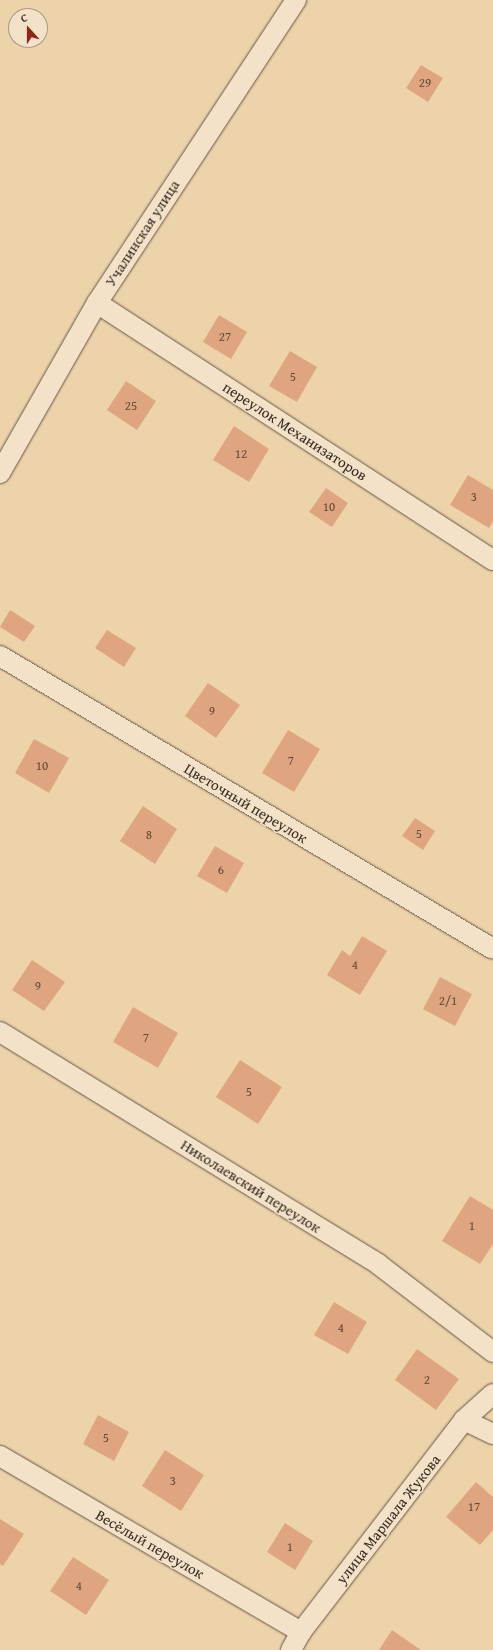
<!DOCTYPE html>
<html>
<head>
<meta charset="utf-8">
<style>
	body { margin:0 }
	#map { position:relative; width:493px; height:1650px; overflow:hidden; background:#edd3aa; font-family:"Gentium Book Plus",serif }
	div>[style] { position:absolute }
	[style*='--x'] { left:calc(var(--x)*1px); top:calc(var(--y)*1px); width:calc(var(--w)*1px); rotate:calc(var(--a)*1deg) }
	.building>* { inset:0; background:#dfa581 }
	.roads { filter:drop-shadow(0 0 1px #645645) drop-shadow(0 0 1px #645645) }
	.minor>* { height:20px; margin:-10px; padding:0 10px; transform-origin:10px; border-radius:10px; background:#f3e2c8 }
	span { translate:-50% -50%; white-space:nowrap; text-align:center; line-height:1.15; -webkit-text-stroke:3px #f3e2c8; paint-order:stroke }
	.number-label { font-size:13px; color:#614a3a }
	.number-label span { -webkit-text-stroke-width:0 }
	.street-label { font-size:15px; color:#372c23 }
	.north { position:absolute; left:8px; top:8px; width:40px; height:40px; box-sizing:border-box; background:#f3e2c8; border:1px solid #a89986; border-radius:50%; rotate:339deg; font-size:11px; font-weight:700; line-height:16px; text-align:center; color:#372c23 }
	.north::after { content:''; display:block; margin:auto; width:14px; height:18px; background:#8f2418; clip-path:polygon(50% 0,100% 100%,50% 72%,0 100%) }
</style>
</head>
<body>
<div id="map">
	<div class="building">
		<i style="clip-path:polygon(421px 65px,443px 78px,428px 102px,406px 88px)"></i>
		<i style="clip-path:polygon(219px 315px,247px 332px,231px 359px,203px 342px)"></i>
		<i style="clip-path:polygon(290px 351px,317px 367px,297px 402px,269px 386px)"></i>
		<i style="clip-path:polygon(126px 381px,156px 401px,137px 430px,107px 410px)"></i>
		<i style="clip-path:polygon(234px 426px,269px 449px,249px 482px,213px 460px)"></i>
		<i style="clip-path:polygon(468px 475px,493px 490px,493px 521px,489px 528px,450px 505px)"></i>
		<i style="clip-path:polygon(326px 488px,348px 503px,332px 527px,309px 512px)"></i>
		<i style="clip-path:polygon(10px 610px,35px 626px,24px 642px,0 627px)"></i>
		<i style="clip-path:polygon(107px 630px,136px 648px,124px 667px,95px 648px)"></i>
		<i style="clip-path:polygon(208px 683px,240px 705px,216px 738px,185px 716px)"></i>
		<i style="clip-path:polygon(288px 730px,320px 749px,294px 792px,262px 773px)"></i>
		<i style="clip-path:polygon(34px 739px,69px 758px,49px 793px,15px 773px)"></i>
		<i style="clip-path:polygon(143px 806px,177px 829px,155px 864px,120px 841px)"></i>
		<i style="clip-path:polygon(415px 818px,435px 831px,423px 850px,402px 836px)"></i>
		<i style="clip-path:polygon(215px 846px,244px 863px,227px 893px,197px 876px)"></i>
		<i style="clip-path:polygon(362px 936px,387px 951px,360px 995px,327px 975px,342px 950px,350px 956px)"></i>
		<i style="clip-path:polygon(32px 960px,65px 982px,44px 1011px,12px 990px)"></i>
		<i style="clip-path:polygon(440px 977px,472px 994px,455px 1026px,423px 1009px)"></i>
		<i style="clip-path:polygon(133px 1007px,178px 1033px,158px 1068px,113px 1042px)"></i>
		<i style="clip-path:polygon(240px 1060px,282px 1087px,258px 1124px,216px 1097px)"></i>
		<i style="clip-path:polygon(470px 1196px,493px 1210px,493px 1244px,480px 1264px,442px 1241px)"></i>
		<i style="clip-path:polygon(334px 1302px,367px 1322px,348px 1354px,314px 1335px)"></i>
		<i style="clip-path:polygon(417px 1349px,459px 1379px,436px 1410px,395px 1380px)"></i>
		<i style="clip-path:polygon(98px 1415px,129px 1432px,114px 1461px,83px 1444px)"></i>
		<i style="clip-path:polygon(165px 1450px,204px 1475px,181px 1511px,142px 1486px)"></i>
		<i style="clip-path:polygon(476px 1482px,493px 1497px,493px 1530px,480px 1545px,446px 1517px)"></i>
		<i style="clip-path:polygon(0 1519px,24px 1534px,3px 1566px,0 1564px)"></i>
		<i style="clip-path:polygon(285px 1523px,313px 1541px,295px 1570px,267px 1552px)"></i>
		<i style="clip-path:polygon(73px 1557px,109px 1580px,86px 1615px,50px 1591px)"></i>
		<i style="clip-path:polygon(392px 1630px,421px 1650px,379px 1650px)"></i>
	</div>
	<div class="roads">
		<div class="minor">
			<i style="--x:97;--y:303;--w:472;--a:33"></i>
			<i style="--x:0;--y:473;--w:196;--a:-60.3"></i>
			<i style="--x:97;--y:303;--w:363;--a:-56.7"></i>
			<i style="--x:0;--y:656;--w:573;--a:30.72"></i>
			<i style="--x:0;--y:1032;--w:444;--a:31.5"></i>
			<i style="--x:378;--y:1264;--w:145;--a:37.4"></i>
			<i style="--x:464;--y:1420;--w:32;--a:26"></i>
			<i style="--x:0;--y:1456;--w:349;--a:30.3"></i>
			<i style="--x:291;--y:1650;--w:21;--a:-61"></i>
			<i style="--x:301;--y:1632;--w:267;--a:-52.4"></i>
			<i style="--x:464;--y:1420;--w:39;--a:-42"></i>
		</div>
	</div>
	<div class="number-label">
		<span style="left:425px;top:83px">29</span>
		<span style="left:225px;top:337px">27</span>
		<span style="left:293px;top:377px">5</span>
		<span style="left:131px;top:406px">25</span>
		<span style="left:241px;top:454px">12</span>
		<span style="left:474px;top:497px">3</span>
		<span style="left:329px;top:507px">10</span>
		<span style="left:212px;top:711px">9</span>
		<span style="left:291px;top:761px">7</span>
		<span style="left:42px;top:766px">10</span>
		<span style="left:419px;top:834px">5</span>
		<span style="left:149px;top:835px">8</span>
		<span style="left:221px;top:870px">6</span>
		<span style="left:355px;top:965px">4</span>
		<span style="left:38px;top:986px">9</span>
		<span style="left:448px;top:1001px">2/1</span>
		<span style="left:146px;top:1038px">7</span>
		<span style="left:249px;top:1092px">5</span>
		<span style="left:472px;top:1226px">1</span>
		<span style="left:341px;top:1328px">4</span>
		<span style="left:427px;top:1380px">2</span>
		<span style="left:106px;top:1438px">5</span>
		<span style="left:173px;top:1481px">3</span>
		<span style="left:474px;top:1507px">17</span>
		<span style="left:290px;top:1547px">1</span>
		<span style="left:79px;top:1586px">4</span>
	</div>
	<div class="street-label">
		<span style="left:142px;top:233px;rotate:-57deg">Учалинская улица</span>
		<span style="left:295px;top:431px;rotate:33deg">переулок Механизаторов</span>
		<span style="left:246px;top:803px;rotate:31deg">Цветочный переулок</span>
		<span style="left:251px;top:1186px;rotate:32deg">Николаевский переулок</span>
		<span style="left:388px;top:1519px;rotate:-52deg">улица Маршала Жукова</span>
		<span style="left:150px;top:1544px;rotate:30deg">Весёлый переулок</span>
	</div>
	<div class="north">С</div>
</div>
</body>
</html>
